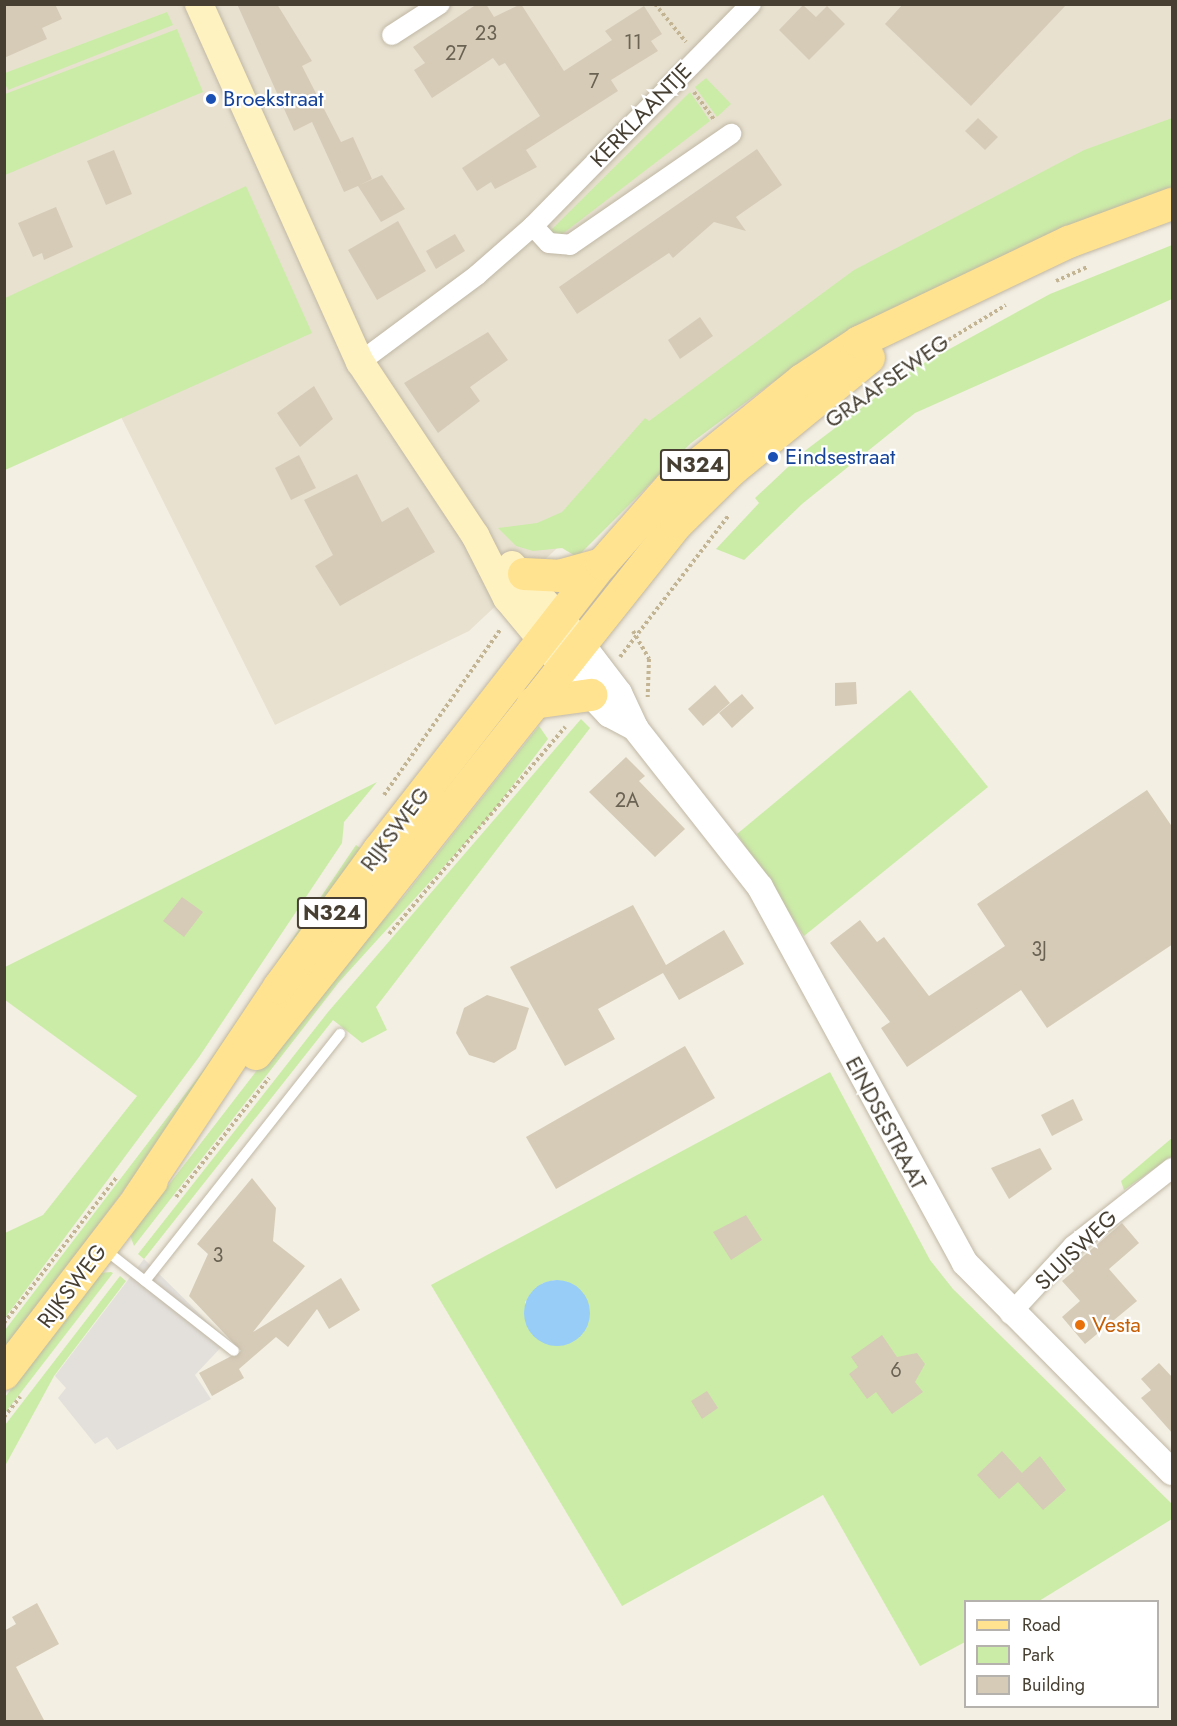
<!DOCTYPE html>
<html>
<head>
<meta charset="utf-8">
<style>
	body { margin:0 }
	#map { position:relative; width:1177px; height:1726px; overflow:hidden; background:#f3efe3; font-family:Jost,sans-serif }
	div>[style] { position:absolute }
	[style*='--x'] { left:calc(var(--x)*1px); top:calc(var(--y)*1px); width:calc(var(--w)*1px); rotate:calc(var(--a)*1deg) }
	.residential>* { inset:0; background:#e8e1d0 }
	.green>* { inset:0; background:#cbeca7 }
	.parking>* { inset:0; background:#e3e0dc }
	.water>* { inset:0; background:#98cdf7 }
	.round { border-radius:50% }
	.building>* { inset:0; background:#d6cbb7 }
	.path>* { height:4px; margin-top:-2px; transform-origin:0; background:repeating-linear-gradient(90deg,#c3b494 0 3px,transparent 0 6px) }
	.roads { filter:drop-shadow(0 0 2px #c0b7a5) drop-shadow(0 0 2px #c0b7a5) }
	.service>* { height:10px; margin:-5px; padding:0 5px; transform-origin:5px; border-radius:5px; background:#fff }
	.minor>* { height:20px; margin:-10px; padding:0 10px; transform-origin:10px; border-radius:10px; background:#fff }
	.tertiary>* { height:26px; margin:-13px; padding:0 13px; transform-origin:13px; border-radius:13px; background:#fff }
	.secondary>* { height:28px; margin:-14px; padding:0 14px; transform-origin:14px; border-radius:14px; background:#fff2c1 }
	.primary>* { height:32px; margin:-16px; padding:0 16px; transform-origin:16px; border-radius:16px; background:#ffe390 }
	.dots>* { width:16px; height:16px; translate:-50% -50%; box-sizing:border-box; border:3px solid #fff; border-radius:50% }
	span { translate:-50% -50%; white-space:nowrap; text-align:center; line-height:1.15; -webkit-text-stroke:4.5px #fff; paint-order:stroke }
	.number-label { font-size:20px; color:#6a6253 }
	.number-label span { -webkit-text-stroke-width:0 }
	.shield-label span { padding:2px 4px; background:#fff; border:2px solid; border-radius:4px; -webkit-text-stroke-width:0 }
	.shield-label { font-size:21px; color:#463f32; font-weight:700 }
	.transit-label { font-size:22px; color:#164399 }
	.left { translate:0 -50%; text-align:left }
	.street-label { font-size:22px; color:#463f32 }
	.food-label { font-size:22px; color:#c56008 }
	.frame { position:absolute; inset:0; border:6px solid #463f32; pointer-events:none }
	.legend { position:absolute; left:964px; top:1600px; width:195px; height:108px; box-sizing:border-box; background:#fff; border:2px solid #b5b2ad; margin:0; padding:8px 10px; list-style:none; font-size:18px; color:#463f32 }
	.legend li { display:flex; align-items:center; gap:12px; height:30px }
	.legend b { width:30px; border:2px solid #b5b2ad }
</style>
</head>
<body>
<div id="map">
	<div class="residential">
		<i style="clip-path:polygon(5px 5px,1172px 5px,1172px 134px,688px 425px,469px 631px,275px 725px,58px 291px,5px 300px)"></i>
	</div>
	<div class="green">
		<i style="clip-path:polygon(167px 12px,173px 25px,8px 90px,5px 84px,5px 73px)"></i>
		<i style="clip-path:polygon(177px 29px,203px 92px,5px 175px,5px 94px)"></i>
		<i style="clip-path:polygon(706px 78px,731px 104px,717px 117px,695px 87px)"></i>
		<i style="clip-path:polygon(690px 92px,710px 121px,561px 235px,548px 233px)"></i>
		<i style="clip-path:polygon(1172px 118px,1172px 189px,1052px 234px,773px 382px,691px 443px,577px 557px,562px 548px,533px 551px,516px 546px,498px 528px,537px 523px,562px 512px,645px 418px,649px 421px,854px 270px,1084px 150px)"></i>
		<i style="clip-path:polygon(246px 186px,312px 333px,5px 470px,5px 298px)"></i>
		<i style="clip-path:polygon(1172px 245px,1172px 299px,915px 413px,802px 504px,744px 560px,716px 549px,759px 503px,755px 498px,806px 450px,913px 369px,1050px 294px)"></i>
		<i style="clip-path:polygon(910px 690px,988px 787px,804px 936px,737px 834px)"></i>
		<i style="clip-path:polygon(581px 719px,590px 728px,376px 1007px,387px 1030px,362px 1043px,333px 1020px,144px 1259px,138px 1254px,328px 1012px)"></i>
		<i style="clip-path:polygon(539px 726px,548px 739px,487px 819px,339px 982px,134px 1246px,130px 1235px,291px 1026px,405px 895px)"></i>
		<i style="clip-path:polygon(377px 782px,344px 822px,342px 843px,199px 1057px,5px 1318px,5px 1233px,43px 1215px,137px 1096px,5px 1000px,5px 967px)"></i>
		<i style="clip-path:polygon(356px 845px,360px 848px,344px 879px,153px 1151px,5px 1350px,5px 1330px,205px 1068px)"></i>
		<i style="clip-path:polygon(evenodd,830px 1072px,930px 1260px,953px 1289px,1172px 1504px,1172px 1519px,1039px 1601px,966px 1602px,965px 1642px,920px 1666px,823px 1495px,622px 1606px,431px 1285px,830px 1072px,555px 1280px,530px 1332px,525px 1302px,543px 1283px,555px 1280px)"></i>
		<i style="clip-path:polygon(1172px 1138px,1172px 1156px,1124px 1190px,1121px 1181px)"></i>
		<i style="clip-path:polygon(111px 1272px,113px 1273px,5px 1413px,5px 1397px,100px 1273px)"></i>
		<i style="clip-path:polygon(120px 1276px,126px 1281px,54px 1376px,5px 1466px,5px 1425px)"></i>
	</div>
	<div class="parking">
		<i style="clip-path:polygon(144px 1259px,227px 1341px,195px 1375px,211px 1399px,117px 1450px,107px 1437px,95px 1444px,58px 1398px,66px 1388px,55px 1376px)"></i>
	</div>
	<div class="water">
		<i class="round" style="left:524px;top:1280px;width:66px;height:66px"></i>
	</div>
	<div class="building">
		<i style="clip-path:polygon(4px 4px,55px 4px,62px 19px,42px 28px,47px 39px,4px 58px)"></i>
		<i style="clip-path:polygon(237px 4px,277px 4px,312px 61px,302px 66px,341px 142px,353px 137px,372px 179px,360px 185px,382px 175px,405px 209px,381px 222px,358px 186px,344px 192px,312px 122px,294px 131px)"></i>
		<i style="clip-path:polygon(477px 4px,486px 4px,494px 17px,521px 4px,564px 71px,612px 40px,605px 31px,644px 6px,662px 34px,651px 41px,658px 51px,611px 80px,618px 91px,526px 150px,537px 167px,495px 189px,491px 182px,477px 191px,462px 168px,540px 116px,505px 63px,499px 66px,493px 58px,432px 98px,414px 70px,425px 63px,413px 47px)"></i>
		<i style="clip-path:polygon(903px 4px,1067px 4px,971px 106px,885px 24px)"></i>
		<i style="clip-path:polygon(803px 5px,816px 17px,827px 6px,845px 24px,809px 60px,779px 30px)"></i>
		<i style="clip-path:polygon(978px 118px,998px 137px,985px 150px,965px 131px)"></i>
		<i style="clip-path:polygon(757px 149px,782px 185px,736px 217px,746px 231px,714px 222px,673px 258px,669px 253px,577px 314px,559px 287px)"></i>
		<i style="clip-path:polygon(114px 150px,132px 194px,106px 205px,87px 161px)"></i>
		<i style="clip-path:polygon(56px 207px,73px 247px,44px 260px,42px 253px,33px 257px,18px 223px)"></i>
		<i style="clip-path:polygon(398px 221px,426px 271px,377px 300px,348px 250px)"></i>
		<i style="clip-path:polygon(455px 234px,465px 251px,436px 269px,426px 251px)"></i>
		<i style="clip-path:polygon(700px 317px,713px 336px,680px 359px,668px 340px)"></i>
		<i style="clip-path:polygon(488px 332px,508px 360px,470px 387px,480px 401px,438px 433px,404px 383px)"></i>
		<i style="clip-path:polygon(314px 386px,333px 419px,300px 447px,277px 413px)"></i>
		<i style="clip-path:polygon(299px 455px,316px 488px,291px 500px,275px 468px)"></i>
		<i style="clip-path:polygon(357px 474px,382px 522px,408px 507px,435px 552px,340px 606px,315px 566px,333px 555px,304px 500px)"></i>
		<i style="clip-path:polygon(856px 682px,857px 704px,835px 706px,835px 683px)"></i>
		<i style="clip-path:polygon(715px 685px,730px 703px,703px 726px,688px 709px)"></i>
		<i style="clip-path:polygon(742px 694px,754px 708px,732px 728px,719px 713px)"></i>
		<i style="clip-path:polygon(626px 757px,645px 776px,639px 781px,685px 829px,655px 857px,589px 792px)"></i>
		<i style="clip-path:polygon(1147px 790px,1173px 828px,1173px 944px,1047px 1028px,1021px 990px,907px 1067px,881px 1028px,890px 1022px,830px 943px,860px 920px,877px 942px,884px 937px,929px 996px,1005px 946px,977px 904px)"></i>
		<i style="clip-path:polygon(182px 897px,203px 912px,184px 937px,163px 921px)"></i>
		<i style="clip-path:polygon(633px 905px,666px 965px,724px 930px,744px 964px,679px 1000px,663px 973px,598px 1009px,615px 1039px,565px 1066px,510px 967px)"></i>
		<i style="clip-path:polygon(487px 995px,529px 1008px,516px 1049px,494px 1063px,469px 1055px,456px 1033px,464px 1008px)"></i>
		<i style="clip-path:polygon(685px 1046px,715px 1098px,556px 1189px,526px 1137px)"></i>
		<i style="clip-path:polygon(1073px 1099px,1083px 1120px,1052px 1136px,1041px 1115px)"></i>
		<i style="clip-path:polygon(1040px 1148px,1052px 1169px,1009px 1199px,991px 1168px)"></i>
		<i style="clip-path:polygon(252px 1178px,276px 1208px,273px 1241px,305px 1266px,253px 1332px,341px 1278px,360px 1310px,329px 1329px,317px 1309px,288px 1347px,276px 1337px,239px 1369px,244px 1378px,212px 1396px,199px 1373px,241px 1351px,189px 1296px,208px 1254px,197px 1244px)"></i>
		<i style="clip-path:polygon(746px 1215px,762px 1240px,731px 1260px,713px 1232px)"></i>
		<i style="clip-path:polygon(1122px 1223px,1139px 1243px,1109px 1269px,1137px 1301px,1085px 1344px,1062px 1317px,1080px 1301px,1062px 1281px,1074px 1271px,1071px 1267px)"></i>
		<i style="clip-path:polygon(882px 1335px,897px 1357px,917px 1353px,925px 1364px,915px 1382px,923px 1392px,892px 1414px,876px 1392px,867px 1399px,849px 1374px,858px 1367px,851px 1357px)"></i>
		<i style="clip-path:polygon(1159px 1363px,1173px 1378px,1173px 1434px,1141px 1398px,1151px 1390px,1141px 1379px)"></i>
		<i style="clip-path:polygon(707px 1391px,718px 1408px,702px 1419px,691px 1401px)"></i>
		<i style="clip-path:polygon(1002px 1451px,1022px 1473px,1040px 1456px,1066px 1490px,1043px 1510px,1018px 1482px,999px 1499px,977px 1475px)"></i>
		<i style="clip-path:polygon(37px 1603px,59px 1644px,16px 1667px,45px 1722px,4px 1722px,4px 1631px,16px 1624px,12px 1617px)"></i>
	</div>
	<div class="path">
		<i style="--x:655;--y:4;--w:49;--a:50.8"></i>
		<i style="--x:694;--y:92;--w:34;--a:54"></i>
		<i style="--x:1056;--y:281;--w:34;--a:-24"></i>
		<i style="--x:892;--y:374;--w:133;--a:-31.2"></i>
		<i style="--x:633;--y:631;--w:32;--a:60"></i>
		<i style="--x:649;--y:659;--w:38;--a:92"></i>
		<i style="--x:620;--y:657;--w:178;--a:-52.5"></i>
		<i style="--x:384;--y:795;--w:202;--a:-54.9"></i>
		<i style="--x:389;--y:934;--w:272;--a:-49.6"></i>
		<i style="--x:176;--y:1197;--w:151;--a:-52"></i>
		<i style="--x:4;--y:1323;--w:185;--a:-52.3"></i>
		<i style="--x:4;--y:1417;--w:26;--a:-51"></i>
	</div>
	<div class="roads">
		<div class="service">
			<i style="--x:104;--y:1249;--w:165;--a:38.1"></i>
			<i style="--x:145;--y:1281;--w:315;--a:-51.7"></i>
		</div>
		<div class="minor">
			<i style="--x:392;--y:35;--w:57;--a:-32.9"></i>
			<i style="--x:533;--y:226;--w:23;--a:47"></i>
			<i style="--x:549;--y:243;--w:21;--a:5"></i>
			<i style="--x:570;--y:245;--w:196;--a:-34.6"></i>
			<i style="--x:360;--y:362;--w:146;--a:-36.6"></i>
			<i style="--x:477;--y:275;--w:74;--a:-41.2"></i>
			<i style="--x:533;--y:226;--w:311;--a:-45.5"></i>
			<i style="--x:1010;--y:1314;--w:93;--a:-47.2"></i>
			<i style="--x:1073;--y:1246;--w:126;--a:-38.2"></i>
		</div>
		<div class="tertiary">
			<i style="--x:580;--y:642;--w:64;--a:52.6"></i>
			<i style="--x:619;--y:693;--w:38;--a:65"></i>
			<i style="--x:635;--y:728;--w:202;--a:51.8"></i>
			<i style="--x:760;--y:887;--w:428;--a:61.4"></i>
			<i style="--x:965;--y:1263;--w:294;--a:45.3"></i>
			<i style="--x:562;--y:664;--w:69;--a:46.8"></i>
			<i style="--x:609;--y:714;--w:30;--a:28"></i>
		</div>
		<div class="secondary">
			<i style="--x:199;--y:4;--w:393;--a:65.8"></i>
			<i style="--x:360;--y:362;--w:208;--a:56.4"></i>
			<i style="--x:475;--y:535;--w:71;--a:63.1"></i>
			<i style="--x:507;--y:598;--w:77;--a:50.3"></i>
			<i style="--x:512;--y:565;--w:94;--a:48.5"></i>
		</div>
		<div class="primary">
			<i style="--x:524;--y:574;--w:35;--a:3"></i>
			<i style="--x:559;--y:576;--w:45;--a:-15.6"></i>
			<i style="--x:533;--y:703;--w:59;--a:-7.9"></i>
			<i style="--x:256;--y:1054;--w:677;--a:-51.54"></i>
			<i style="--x:677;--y:524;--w:77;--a:-44.5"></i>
			<i style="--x:732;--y:470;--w:177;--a:-39.3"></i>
			<i style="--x:139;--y:1197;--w:252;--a:-56.3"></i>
			<i style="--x:279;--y:987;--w:170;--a:-53.9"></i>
			<i style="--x:379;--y:850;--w:363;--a:-52.1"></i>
			<i style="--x:602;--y:564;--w:103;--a:-48.6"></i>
			<i style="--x:670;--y:487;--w:170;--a:-39"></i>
			<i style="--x:802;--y:380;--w:69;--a:-33.7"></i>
			<i style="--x:859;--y:342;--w:233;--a:-25.5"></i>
			<i style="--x:1069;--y:242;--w:110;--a:-20.3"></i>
			<i style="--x:4;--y:1374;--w:243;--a:-52.5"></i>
		</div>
	</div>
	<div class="dots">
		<i style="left:211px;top:99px;background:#1a4fb4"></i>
		<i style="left:773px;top:457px;background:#1a4fb4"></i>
		<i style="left:1080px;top:1325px;background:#e8710a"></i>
	</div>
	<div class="number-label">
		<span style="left:486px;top:33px">23</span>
		<span style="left:633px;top:42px">11</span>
		<span style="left:456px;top:53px">27</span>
		<span style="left:594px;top:81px">7</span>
		<span style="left:627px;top:800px">2A</span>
		<span style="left:1039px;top:949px">3J</span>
		<span style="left:218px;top:1255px">3</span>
		<span style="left:896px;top:1370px">6</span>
	</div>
	<div class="shield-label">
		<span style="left:695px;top:465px">N324</span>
		<span style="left:332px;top:913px">N324</span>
	</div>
	<div class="transit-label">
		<span class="left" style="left:223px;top:99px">Broekstraat</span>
		<span class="left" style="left:785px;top:457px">Eindsestraat</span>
	</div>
	<div class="street-label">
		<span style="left:641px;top:115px;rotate:-46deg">KERKLAANTJE</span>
		<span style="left:887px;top:381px;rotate:-35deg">GRAAFSEWEG</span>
		<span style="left:395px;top:829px;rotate:-53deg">RIJKSWEG</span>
		<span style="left:886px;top:1123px;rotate:62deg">EINDSESTRAAT</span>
		<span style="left:1076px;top:1250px;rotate:-44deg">SLUISWEG</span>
		<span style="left:72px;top:1286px;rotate:-53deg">RIJKSWEG</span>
	</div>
	<div class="food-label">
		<span class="left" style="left:1092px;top:1325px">Vesta</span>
	</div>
	<div class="frame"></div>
	<ul class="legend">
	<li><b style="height:8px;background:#ffe390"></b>Road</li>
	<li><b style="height:16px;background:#cbeca7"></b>Park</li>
	<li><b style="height:16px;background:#d6cbb7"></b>Building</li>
	</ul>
</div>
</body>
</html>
